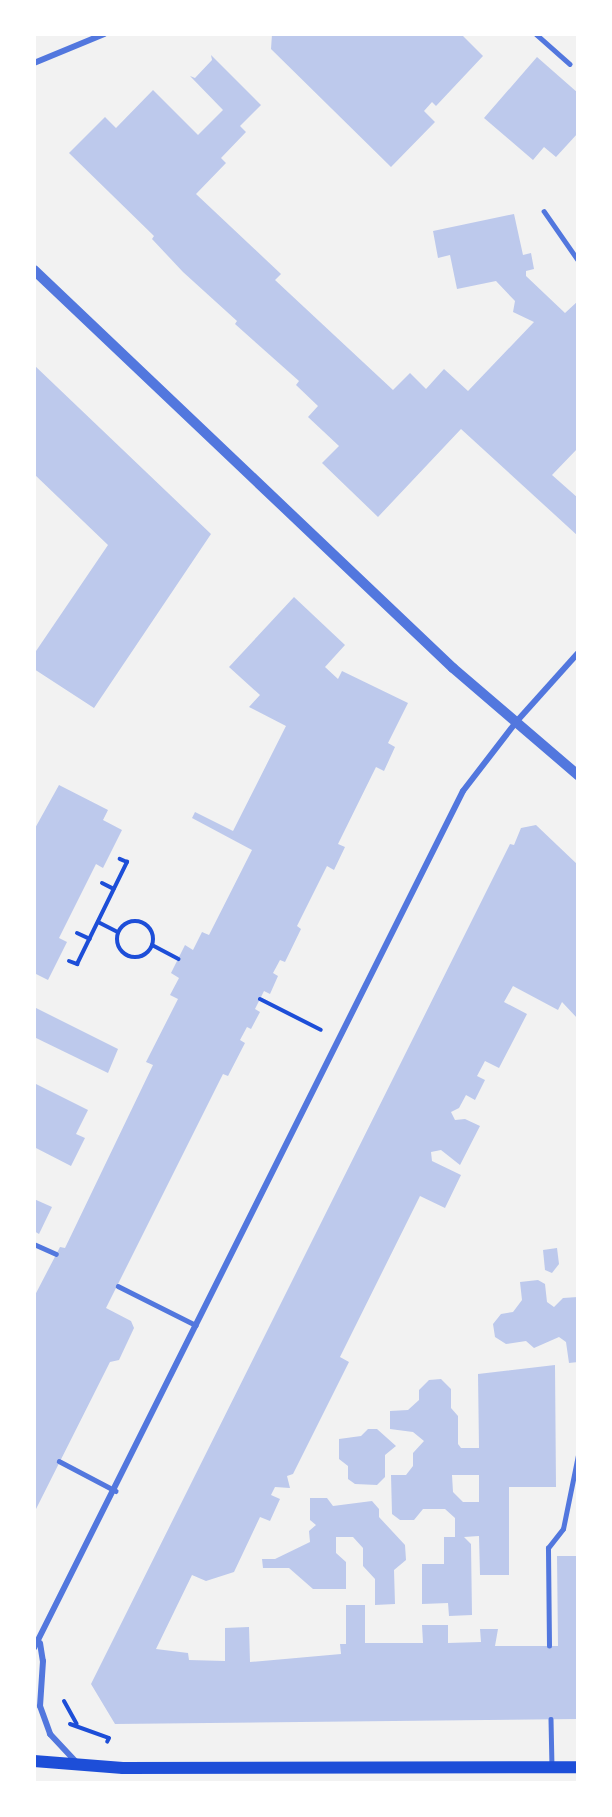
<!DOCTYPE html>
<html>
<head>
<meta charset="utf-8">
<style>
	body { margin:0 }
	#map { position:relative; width:612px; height:1817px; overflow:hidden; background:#f2f2f2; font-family:Literata,serif }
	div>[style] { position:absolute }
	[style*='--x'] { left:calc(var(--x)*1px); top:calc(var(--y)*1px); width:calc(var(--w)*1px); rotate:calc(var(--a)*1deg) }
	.building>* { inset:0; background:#bdc9ec }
	.path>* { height:4px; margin:-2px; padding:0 2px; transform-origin:2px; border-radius:2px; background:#1d4ed8 }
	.path>.ring { margin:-2px; padding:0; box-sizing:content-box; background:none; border:4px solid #1d4ed8; border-radius:50% }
	.service>* { height:4.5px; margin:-2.25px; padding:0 2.25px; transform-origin:2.25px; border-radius:2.25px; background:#5277de }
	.minor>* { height:6px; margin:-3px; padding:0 3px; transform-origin:3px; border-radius:3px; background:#5277de }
	.tertiary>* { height:10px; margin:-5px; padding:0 5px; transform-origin:5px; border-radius:5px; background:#5277de }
	.secondary>* { height:12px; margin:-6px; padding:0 6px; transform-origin:6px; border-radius:6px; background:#1d4ed8 }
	span { translate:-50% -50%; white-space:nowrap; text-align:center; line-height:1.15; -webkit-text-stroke:6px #fff; paint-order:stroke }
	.frame { position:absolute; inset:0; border:36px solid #fff; pointer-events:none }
</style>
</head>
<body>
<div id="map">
	<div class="building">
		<i style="clip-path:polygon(272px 34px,461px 34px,483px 56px,436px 106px,432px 102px,424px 111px,435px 122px,391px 167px,271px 49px)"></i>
		<i style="clip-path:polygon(211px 55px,261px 105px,240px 126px,246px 132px,221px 158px,226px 163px,196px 194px,281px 274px,275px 280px,393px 390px,410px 373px,426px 389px,444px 369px,468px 391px,534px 322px,513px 312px,515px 301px,496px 281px,457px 289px,450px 255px,438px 258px,433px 231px,514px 214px,523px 255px,531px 253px,534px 269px,526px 271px,526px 276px,565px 313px,578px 301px,578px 448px,552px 475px,578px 498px,578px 536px,461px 429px,378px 517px,322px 463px,339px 446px,308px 417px,318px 406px,296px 385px,299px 381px,235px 324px,237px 321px,183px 272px,152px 239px,154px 236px,69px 153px,105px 117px,116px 128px,153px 90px,198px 135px,223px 110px,190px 76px,195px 78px,212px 60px)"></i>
		<i style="clip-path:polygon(537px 57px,578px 93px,578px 133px,556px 157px,544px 147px,533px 160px,484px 118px)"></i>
		<i style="clip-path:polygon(34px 365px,211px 534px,94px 708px,34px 669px,34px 654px,108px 545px,34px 474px)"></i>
		<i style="clip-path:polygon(294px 597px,345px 645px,325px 667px,338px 679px,342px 671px,408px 703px,388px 743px,395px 747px,384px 771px,376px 767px,338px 844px,345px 847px,334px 870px,327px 866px,297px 926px,301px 929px,285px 962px,280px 960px,273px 973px,278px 976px,270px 994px,264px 991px,255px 1009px,260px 1012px,251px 1029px,247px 1027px,240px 1040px,245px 1043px,228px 1076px,223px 1074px,106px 1308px,131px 1321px,134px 1328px,119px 1360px,110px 1362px,34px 1513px,34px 1297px,60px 1247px,65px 1248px,153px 1065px,146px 1062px,178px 999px,170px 995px,179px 978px,171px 973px,185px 945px,193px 950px,202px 932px,209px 935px,252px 850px,192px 818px,195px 812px,233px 831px,286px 726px,249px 707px,260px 695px,229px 667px)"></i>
		<i style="clip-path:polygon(59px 785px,108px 810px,103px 820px,122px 830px,103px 868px,96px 864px,59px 938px,67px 942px,48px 980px,34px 973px,34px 830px)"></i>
		<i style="clip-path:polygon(536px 825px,578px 865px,578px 1019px,562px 1002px,558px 1010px,513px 986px,504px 1002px,527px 1014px,499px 1068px,485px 1061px,477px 1076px,485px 1080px,475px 1100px,466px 1095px,459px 1108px,451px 1112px,455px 1120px,465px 1119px,480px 1126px,460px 1165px,441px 1150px,431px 1152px,432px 1161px,461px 1175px,445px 1208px,420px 1196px,340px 1357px,349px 1362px,293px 1474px,287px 1476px,290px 1488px,275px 1487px,271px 1495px,280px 1499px,270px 1521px,260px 1517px,234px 1572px,206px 1581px,192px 1575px,156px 1649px,188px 1653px,189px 1660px,225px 1661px,225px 1628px,249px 1627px,250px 1662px,341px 1654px,340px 1644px,346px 1644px,346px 1605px,365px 1605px,365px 1643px,423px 1643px,422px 1625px,448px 1625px,448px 1643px,481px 1642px,480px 1629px,498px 1629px,495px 1646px,558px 1646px,557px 1556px,578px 1556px,578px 1719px,115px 1724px,91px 1684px,510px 844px,514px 845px,521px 828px)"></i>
		<i style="clip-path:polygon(34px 1007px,118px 1049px,108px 1073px,34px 1037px)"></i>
		<i style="clip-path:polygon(34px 1083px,88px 1110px,76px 1134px,85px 1138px,71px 1166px,34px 1147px)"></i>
		<i style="clip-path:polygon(34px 1199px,52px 1207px,39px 1234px,34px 1231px)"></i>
		<i style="clip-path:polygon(557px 1248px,559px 1264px,552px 1273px,545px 1270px,543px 1250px)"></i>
		<i style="clip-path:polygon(538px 1280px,545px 1284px,547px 1302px,554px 1307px,563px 1298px,578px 1297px,578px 1362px,569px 1363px,566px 1342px,559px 1337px,534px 1348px,526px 1341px,506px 1344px,495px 1337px,493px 1324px,501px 1314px,513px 1312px,522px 1300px,520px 1282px)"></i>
		<i style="clip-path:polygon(evenodd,555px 1365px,556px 1487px,509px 1487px,509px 1575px,480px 1575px,479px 1536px,464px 1537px,471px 1544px,472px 1615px,449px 1616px,448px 1603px,422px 1604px,422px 1564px,444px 1564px,444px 1537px,455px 1537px,455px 1518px,445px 1509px,423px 1509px,414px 1520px,400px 1520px,392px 1514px,391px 1475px,406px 1475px,413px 1466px,413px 1453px,424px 1441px,413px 1432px,390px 1429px,390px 1411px,408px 1410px,419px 1400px,419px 1390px,429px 1380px,441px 1379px,451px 1389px,451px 1408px,458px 1416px,458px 1444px,461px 1448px,479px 1448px,478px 1374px,555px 1365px,452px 1475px,479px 1475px,479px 1502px,463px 1502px,453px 1492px,452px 1475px)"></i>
		<i style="clip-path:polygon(368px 1429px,377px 1429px,396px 1446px,385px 1455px,385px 1477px,377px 1485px,355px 1484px,348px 1479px,348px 1466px,339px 1459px,339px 1439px,361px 1436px)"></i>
		<i style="clip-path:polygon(310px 1498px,327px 1498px,333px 1506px,372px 1501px,379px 1509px,379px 1517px,405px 1545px,406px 1560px,394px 1570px,395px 1604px,375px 1605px,375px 1579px,363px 1566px,363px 1548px,353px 1537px,336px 1537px,336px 1553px,346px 1562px,346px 1589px,313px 1589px,289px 1568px,263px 1568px,262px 1559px,275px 1559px,310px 1542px,309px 1531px,316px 1525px,310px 1520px)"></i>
	</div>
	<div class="path">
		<i style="--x:102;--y:883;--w:13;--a:27"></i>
		<i class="ring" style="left:117px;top:921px;width:32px;height:32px"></i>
		<i style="--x:98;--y:922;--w:22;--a:27"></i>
		<i style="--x:77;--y:933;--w:14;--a:25"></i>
		<i style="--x:152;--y:945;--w:30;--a:28"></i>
		<i style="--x:69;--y:961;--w:9;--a:21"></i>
		<i style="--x:77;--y:964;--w:114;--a:-63.9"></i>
		<i style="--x:127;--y:862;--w:8;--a:-157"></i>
		<i style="--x:260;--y:999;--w:68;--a:26.9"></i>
		<i style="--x:64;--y:1701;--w:26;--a:61"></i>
		<i style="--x:70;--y:1724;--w:41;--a:19.7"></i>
		<i style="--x:109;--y:1738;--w:4;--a:117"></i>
	</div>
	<div class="service">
		<i style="--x:536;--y:34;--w:45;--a:41.4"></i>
		<i style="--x:544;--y:211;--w:60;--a:55.2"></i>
		<i style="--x:34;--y:1244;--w:24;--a:24"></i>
		<i style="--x:118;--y:1286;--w:87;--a:26.6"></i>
		<i style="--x:59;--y:1461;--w:64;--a:27.8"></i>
		<i style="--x:549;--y:1646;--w:98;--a:-90.6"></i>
		<i style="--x:548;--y:1548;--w:24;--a:-52"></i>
		<i style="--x:563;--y:1529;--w:76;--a:-78.5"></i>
		<i style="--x:551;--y:1719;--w:48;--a:88.8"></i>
	</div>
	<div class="minor">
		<i style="--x:34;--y:63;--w:76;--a:-22.5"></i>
		<i style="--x:40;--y:1643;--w:18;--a:81"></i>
		<i style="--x:43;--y:1661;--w:45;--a:93.8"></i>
		<i style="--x:40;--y:1706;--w:30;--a:70"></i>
		<i style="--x:50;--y:1734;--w:38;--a:47"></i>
		<i style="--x:34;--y:1648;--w:958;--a:-63.41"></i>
		<i style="--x:463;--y:791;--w:88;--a:-52.4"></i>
		<i style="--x:517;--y:721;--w:91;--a:-48.1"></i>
	</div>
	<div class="tertiary">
		<i style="--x:34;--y:270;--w:578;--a:43.53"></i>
		<i style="--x:453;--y:668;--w:165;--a:40.6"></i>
	</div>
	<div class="secondary">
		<i style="--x:34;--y:1761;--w:89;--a:4.5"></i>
		<i style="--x:123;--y:1768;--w:455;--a:-0.1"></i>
	</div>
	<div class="frame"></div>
</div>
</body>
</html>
